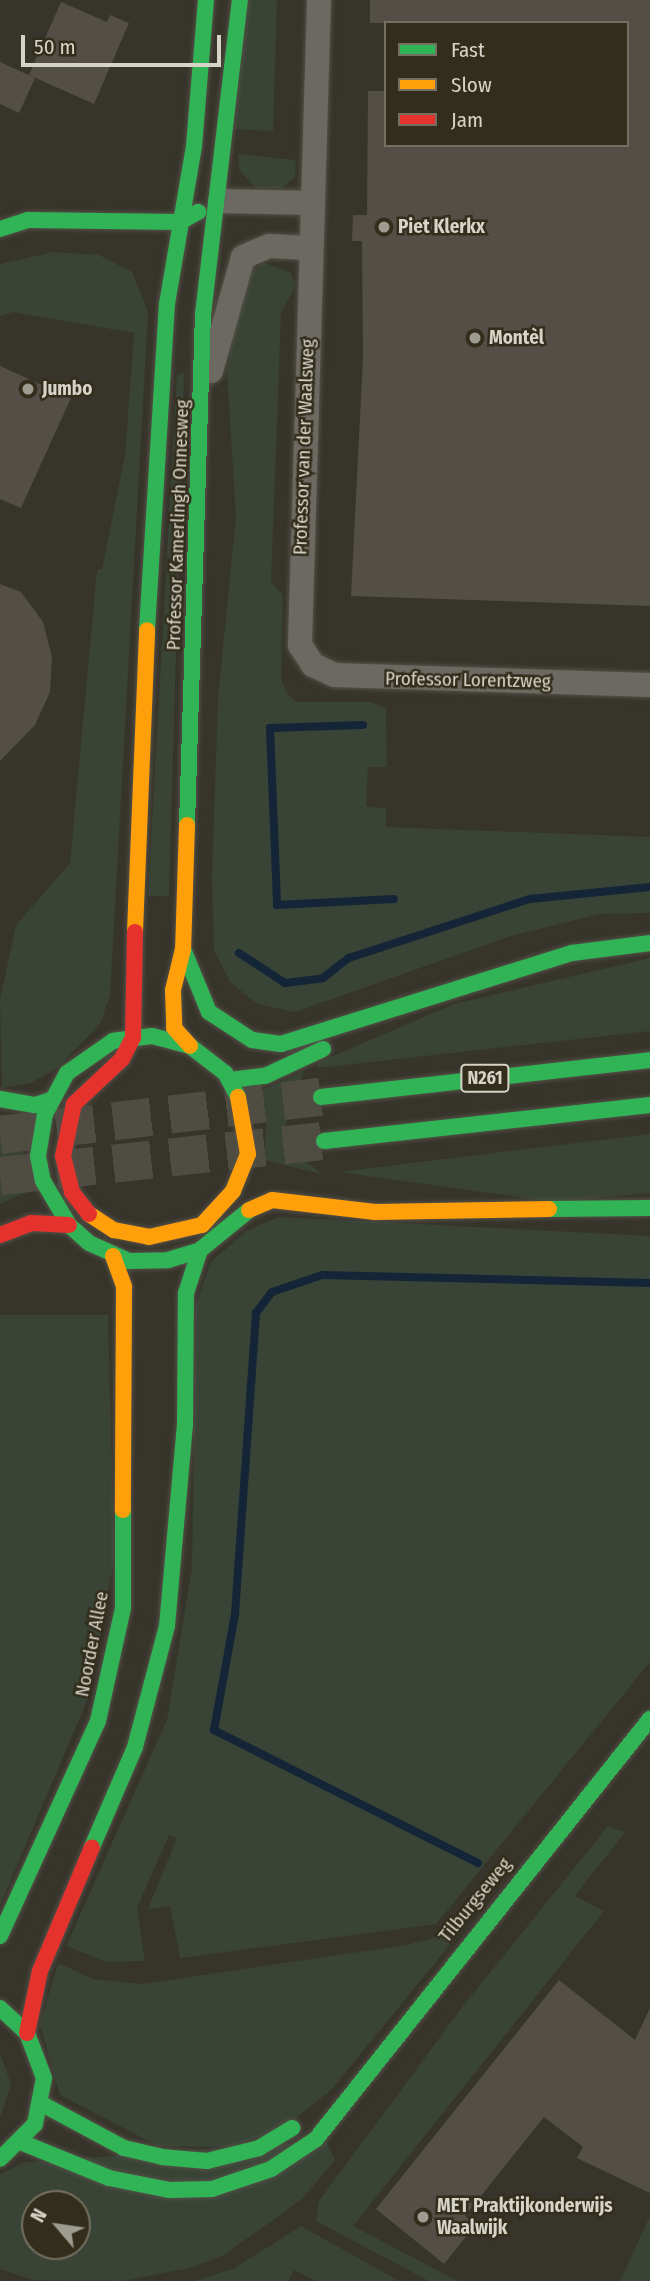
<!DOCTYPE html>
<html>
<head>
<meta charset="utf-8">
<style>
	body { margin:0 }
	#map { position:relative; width:650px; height:2281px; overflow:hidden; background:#37342b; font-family:"Fira Sans Condensed",sans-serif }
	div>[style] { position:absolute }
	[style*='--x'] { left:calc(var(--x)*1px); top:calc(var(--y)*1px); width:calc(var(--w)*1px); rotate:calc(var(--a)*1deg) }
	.green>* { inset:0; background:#394436 }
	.stream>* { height:8px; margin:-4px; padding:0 4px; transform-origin:4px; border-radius:4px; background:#142537 }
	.building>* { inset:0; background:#534f47 }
	.highway-tunnel>* { height:38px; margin-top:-19px; transform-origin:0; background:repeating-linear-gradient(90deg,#4f4c42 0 38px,transparent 0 57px) }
	.roads { filter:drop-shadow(0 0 2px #535047) drop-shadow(0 0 2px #535047) }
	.street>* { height:24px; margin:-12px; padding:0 12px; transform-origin:12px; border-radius:12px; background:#6b6961 }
	.fast>* { height:16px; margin:-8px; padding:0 8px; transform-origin:8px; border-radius:8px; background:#30b455 }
	.slow>* { height:16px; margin:-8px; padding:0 8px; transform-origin:8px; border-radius:8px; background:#ff9f0a }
	.jam>* { height:16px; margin:-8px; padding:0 8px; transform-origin:8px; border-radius:8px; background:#e5322d }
	.dots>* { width:19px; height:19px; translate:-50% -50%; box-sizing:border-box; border:4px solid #332d1b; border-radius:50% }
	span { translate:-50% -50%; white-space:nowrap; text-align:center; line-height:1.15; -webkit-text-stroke:5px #332d1b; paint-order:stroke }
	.shield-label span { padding:2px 5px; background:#332d1b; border:2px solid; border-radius:5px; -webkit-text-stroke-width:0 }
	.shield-label { font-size:18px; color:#d6d3c7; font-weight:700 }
	.poi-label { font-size:19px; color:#d6d3c7; font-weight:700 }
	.left { translate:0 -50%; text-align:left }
	.street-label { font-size:19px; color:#d6d3c7 }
	.legend { position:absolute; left:384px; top:21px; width:245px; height:126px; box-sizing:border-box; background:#332d1b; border:2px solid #746f60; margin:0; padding:9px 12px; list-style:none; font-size:21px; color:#d6d3c7 }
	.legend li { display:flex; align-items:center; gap:14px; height:35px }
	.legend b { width:35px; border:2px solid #746f60 }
	.north { position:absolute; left:21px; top:2190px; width:70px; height:70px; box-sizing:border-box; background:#332d1b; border:2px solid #746f60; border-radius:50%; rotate:299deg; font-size:19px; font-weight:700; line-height:28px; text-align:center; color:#d6d3c7 }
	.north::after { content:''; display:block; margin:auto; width:24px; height:32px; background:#9e9b90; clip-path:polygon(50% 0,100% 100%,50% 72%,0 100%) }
	.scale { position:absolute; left:21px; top:35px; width:200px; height:32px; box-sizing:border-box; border:4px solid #d6d3c7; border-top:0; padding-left:9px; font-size:21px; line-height:24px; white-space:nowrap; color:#d6d3c7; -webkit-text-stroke:5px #332d1b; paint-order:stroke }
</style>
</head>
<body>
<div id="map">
	<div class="green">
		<i style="clip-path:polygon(248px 0,277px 0,273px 131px,234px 129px)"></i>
		<i style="clip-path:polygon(238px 154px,296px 160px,295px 177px,282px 188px,257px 189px,239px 170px)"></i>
		<i style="clip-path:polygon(53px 252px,99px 255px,132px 272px,148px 312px,110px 995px,100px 1024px,57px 1068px,31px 1083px,2px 1088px,0 1000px,16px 925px,70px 863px,97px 570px,102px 569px,125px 456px,134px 333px,13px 312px,0 316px,0 264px)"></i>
		<i style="clip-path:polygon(264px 263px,290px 272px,296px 285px,281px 313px,271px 582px,283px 595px,281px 679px,287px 693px,296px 702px,370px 702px,386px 708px,387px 767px,368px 767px,366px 806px,386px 809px,386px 827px,650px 837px,650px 913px,600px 914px,511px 936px,295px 1012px,258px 1004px,230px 982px,214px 950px,212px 878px,218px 698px,236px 517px,227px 372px,243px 277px)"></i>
		<i style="clip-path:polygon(184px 373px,169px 896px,148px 896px,177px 374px)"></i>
		<i style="clip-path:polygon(650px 958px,650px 1031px,317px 1068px,317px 1063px,454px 1004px)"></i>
		<i style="clip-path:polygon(304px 1071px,284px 1130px,297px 1155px,322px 1174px,265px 1160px,266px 1115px,257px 1092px)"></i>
		<i style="clip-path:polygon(0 1115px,25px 1121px,23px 1161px,31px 1190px,0 1204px)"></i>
		<i style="clip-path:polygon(650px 1134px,650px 1193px,554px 1202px,339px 1172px)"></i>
		<i style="clip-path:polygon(279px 1217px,650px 1236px,650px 1662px,436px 1924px,180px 1958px,170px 1906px,148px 1909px,177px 1838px,169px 1835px,137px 1908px,145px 1961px,106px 1962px,66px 1946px,167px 1720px,192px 1568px,196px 1304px,211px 1262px,246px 1231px)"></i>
		<i style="clip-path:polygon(0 1315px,108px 1315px,114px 1558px,89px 1696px,0 1906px)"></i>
		<i style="clip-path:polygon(608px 1826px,625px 1832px,575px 1896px,604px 1911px,353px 2226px,458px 2281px,429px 2281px,316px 2221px,319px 2201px,463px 2006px)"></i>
		<i style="clip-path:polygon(460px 1920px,466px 1925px,332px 2089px,282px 2129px,230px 2147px,158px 2146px,60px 2095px,40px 2024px,58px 1963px,93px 1979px,142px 1984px,406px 1945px,442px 1936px)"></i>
		<i style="clip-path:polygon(0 2053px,11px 2084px,0 2118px)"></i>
		<i style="clip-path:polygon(evenodd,326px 2141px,335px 2160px,302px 2199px,224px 2255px,190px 2268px,123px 2281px,33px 2280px,0 2269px,0 2174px,25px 2162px,326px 2141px,35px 2204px,77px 2204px,77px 2246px,35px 2246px,35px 2204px)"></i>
		<i style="clip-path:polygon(650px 2216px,650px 2281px,620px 2281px)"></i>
		<i style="clip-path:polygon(301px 2226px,399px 2281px,316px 2281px,294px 2270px,288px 2281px,194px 2281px,233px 2269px)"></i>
	</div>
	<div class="stream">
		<i style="--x:363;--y:725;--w:93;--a:178.2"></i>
		<i style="--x:270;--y:728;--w:177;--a:87.7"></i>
		<i style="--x:277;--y:905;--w:117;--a:-2.9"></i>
		<i style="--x:239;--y:953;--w:55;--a:33.1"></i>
		<i style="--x:285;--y:983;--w:38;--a:-7"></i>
		<i style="--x:323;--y:978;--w:33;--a:-38"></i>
		<i style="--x:349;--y:958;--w:190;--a:-18.1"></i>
		<i style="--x:530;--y:899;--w:121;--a:-5.7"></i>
		<i style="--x:478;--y:1863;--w:296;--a:-153.3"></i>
		<i style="--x:214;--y:1730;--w:118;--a:-79.7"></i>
		<i style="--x:235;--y:1614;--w:302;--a:-86"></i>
		<i style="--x:256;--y:1313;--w:26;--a:-53"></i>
		<i style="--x:272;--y:1292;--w:53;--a:-18.8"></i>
		<i style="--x:322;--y:1275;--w:328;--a:1.4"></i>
	</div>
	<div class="building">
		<i style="clip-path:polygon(370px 0,650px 0,650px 606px,351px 596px,363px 358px,362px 241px,352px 241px,353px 215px,367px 215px,368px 91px,386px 91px,386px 145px,627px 145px,627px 23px,370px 23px)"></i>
		<i style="clip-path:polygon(61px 2px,107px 22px,110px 15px,129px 23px,94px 104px,29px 75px)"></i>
		<i style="clip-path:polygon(0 62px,35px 78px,19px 113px,0 104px)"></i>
		<i style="clip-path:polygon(0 366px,71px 398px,21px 508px,0 499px)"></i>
		<i style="clip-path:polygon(0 584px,21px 592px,43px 622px,52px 657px,50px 692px,35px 725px,0 761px)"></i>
		<i style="clip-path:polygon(559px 1980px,635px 2040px,650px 2008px,650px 2193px,577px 2158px,583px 2147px,544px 2117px,465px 2216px,476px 2224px,444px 2264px,376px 2209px)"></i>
	</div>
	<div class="highway-tunnel">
		<i style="--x:0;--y:1135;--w:323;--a:-6.8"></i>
		<i style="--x:0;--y:1176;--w:326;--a:-6.2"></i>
	</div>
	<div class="roads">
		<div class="street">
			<i style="--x:319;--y:0;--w:645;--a:91.69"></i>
			<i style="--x:300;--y:645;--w:24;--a:57"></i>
			<i style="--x:313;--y:665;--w:23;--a:25"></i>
			<i style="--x:334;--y:675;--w:316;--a:1.8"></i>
			<i style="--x:220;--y:201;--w:92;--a:1.2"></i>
			<i style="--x:211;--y:371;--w:118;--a:-74.3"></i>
			<i style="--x:243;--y:257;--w:28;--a:-23"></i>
			<i style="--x:269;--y:246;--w:41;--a:2.8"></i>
		</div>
		<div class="fast">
			<i style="--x:0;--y:229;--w:29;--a:-18"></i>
			<i style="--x:28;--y:220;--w:152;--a:0.8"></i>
			<i style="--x:180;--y:222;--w:21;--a:-29"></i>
			<i style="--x:147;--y:630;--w:327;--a:-86.5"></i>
			<i style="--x:167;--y:304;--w:160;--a:-80.3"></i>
			<i style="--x:194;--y:146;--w:146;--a:-85.3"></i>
			<i style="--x:187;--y:825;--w:511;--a:-88.21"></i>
			<i style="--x:203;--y:314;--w:316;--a:-83.3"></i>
			<i style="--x:183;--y:949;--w:68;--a:67.6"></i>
			<i style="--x:209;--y:1012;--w:51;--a:33.1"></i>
			<i style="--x:252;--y:1040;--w:29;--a:8"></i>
			<i style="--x:281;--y:1044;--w:305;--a:-17.4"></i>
			<i style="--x:572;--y:953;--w:79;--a:-7.3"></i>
			<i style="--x:230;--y:1080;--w:35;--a:-7"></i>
			<i style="--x:265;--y:1076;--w:64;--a:-25"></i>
			<i style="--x:238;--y:1097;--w:27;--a:-118"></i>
			<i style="--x:225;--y:1073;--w:44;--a:-142.4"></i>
			<i style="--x:190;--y:1046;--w:39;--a:-165"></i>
			<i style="--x:152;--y:1036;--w:39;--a:173"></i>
			<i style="--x:113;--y:1041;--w:56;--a:145.2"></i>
			<i style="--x:67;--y:1073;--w:47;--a:118.2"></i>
			<i style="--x:45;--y:1114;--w:43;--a:99.5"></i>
			<i style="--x:38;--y:1156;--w:25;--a:79"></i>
			<i style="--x:43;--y:1181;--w:51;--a:59.4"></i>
			<i style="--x:69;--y:1225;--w:27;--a:42"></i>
			<i style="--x:89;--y:1243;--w:44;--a:24.2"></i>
			<i style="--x:129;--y:1261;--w:39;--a:-1"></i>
			<i style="--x:168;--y:1260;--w:34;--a:-17"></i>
			<i style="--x:200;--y:1250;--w:63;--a:-39.2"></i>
			<i style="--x:321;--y:1097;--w:331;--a:-6.4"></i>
			<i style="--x:0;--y:1099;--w:36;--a:10"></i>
			<i style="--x:35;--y:1105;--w:16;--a:-18"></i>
			<i style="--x:324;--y:1141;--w:328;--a:-6.3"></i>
			<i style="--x:549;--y:1209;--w:101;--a:-0.6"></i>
			<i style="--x:92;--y:1847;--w:109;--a:-66.7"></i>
			<i style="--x:135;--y:1747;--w:125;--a:-75.2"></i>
			<i style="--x:167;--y:1626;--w:202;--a:-84.9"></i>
			<i style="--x:185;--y:1425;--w:132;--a:-89.6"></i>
			<i style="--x:186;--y:1293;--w:45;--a:-72"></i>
			<i style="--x:0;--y:1936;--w:236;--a:-65.5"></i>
			<i style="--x:98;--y:1721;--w:116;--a:-77.5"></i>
			<i style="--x:123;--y:1608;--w:98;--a:-90"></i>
			<i style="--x:0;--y:2008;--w:37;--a:43"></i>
			<i style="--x:27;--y:2033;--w:48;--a:69.3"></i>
			<i style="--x:44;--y:2078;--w:47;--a:101.1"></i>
			<i style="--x:35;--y:2124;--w:49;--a:135"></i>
			<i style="--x:42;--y:2104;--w:93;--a:28.2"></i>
			<i style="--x:124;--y:2148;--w:39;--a:13"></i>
			<i style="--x:162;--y:2157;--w:45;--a:5.1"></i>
			<i style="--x:207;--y:2161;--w:54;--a:-14"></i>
			<i style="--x:259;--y:2148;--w:39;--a:-31"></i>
			<i style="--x:23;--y:2143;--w:93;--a:22.1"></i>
			<i style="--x:109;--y:2178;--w:61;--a:11.3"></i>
			<i style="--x:169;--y:2190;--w:43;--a:-1.3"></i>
			<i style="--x:212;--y:2189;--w:62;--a:-18.7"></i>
			<i style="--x:271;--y:2169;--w:54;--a:-33.7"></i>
			<i style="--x:316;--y:2139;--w:537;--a:-51.51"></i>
		</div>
		<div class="slow">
			<i style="--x:187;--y:825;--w:124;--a:91.8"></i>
			<i style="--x:183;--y:949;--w:42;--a:103.7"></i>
			<i style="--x:173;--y:990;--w:38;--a:88"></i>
			<i style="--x:174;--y:1028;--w:24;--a:48"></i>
			<i style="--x:135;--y:932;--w:302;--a:-87.7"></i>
			<i style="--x:249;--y:1210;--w:25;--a:-23"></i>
			<i style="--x:272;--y:1200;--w:104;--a:6.6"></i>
			<i style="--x:375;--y:1212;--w:174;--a:-1"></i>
			<i style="--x:89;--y:1214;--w:30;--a:33"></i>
			<i style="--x:114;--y:1230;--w:36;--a:11"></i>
			<i style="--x:149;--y:1237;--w:54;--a:-12.8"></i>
			<i style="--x:202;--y:1225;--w:46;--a:-47.6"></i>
			<i style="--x:233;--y:1191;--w:40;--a:-68"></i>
			<i style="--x:248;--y:1154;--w:58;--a:-100"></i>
			<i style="--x:113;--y:1256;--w:33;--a:70"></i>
			<i style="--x:124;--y:1287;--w:223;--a:90.3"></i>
		</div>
		<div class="jam">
			<i style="--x:89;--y:1214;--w:28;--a:-128"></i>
			<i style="--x:72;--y:1192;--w:37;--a:-104"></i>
			<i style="--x:63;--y:1156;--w:53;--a:-78.1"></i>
			<i style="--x:74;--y:1104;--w:66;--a:-43.2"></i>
			<i style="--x:122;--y:1059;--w:25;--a:-63"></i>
			<i style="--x:133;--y:1037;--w:105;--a:-88.9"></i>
			<i style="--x:0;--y:1235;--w:33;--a:-21"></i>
			<i style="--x:31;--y:1223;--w:38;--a:3"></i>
			<i style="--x:27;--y:2033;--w:63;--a:-78.2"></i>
			<i style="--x:40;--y:1971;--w:134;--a:-67.2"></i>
		</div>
	</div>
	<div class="dots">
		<i style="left:384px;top:227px;background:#9e9b90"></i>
		<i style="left:475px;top:338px;background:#9e9b90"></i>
		<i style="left:28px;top:389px;background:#9e9b90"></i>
		<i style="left:423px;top:2217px;background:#9e9b90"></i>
	</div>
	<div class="shield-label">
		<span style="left:485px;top:1078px">N261</span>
	</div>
	<div class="poi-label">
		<span class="left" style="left:398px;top:227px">Piet Klerkx</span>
		<span class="left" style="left:489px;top:338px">Montèl</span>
		<span class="left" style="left:42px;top:389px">Jumbo</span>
		<span class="left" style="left:437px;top:2217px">MET Praktijkonderwijs<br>Waalwijk</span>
	</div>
	<div class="street-label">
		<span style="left:304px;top:447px;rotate:-88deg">Professor van der Waalsweg</span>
		<span style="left:178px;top:525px;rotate:-88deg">Professor Kamerlingh Onnesweg</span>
		<span style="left:468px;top:680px;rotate:1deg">Professor Lorentzweg</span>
		<span style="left:92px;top:1644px;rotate:-79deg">Noorder Allee</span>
		<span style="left:475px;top:1900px;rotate:-51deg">Tilburgseweg</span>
	</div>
	<ul class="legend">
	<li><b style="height:9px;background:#30b455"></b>Fast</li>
	<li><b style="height:9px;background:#ff9f0a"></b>Slow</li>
	<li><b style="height:9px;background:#e5322d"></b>Jam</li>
	</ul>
	<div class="north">N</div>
	<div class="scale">50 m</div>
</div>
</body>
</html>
